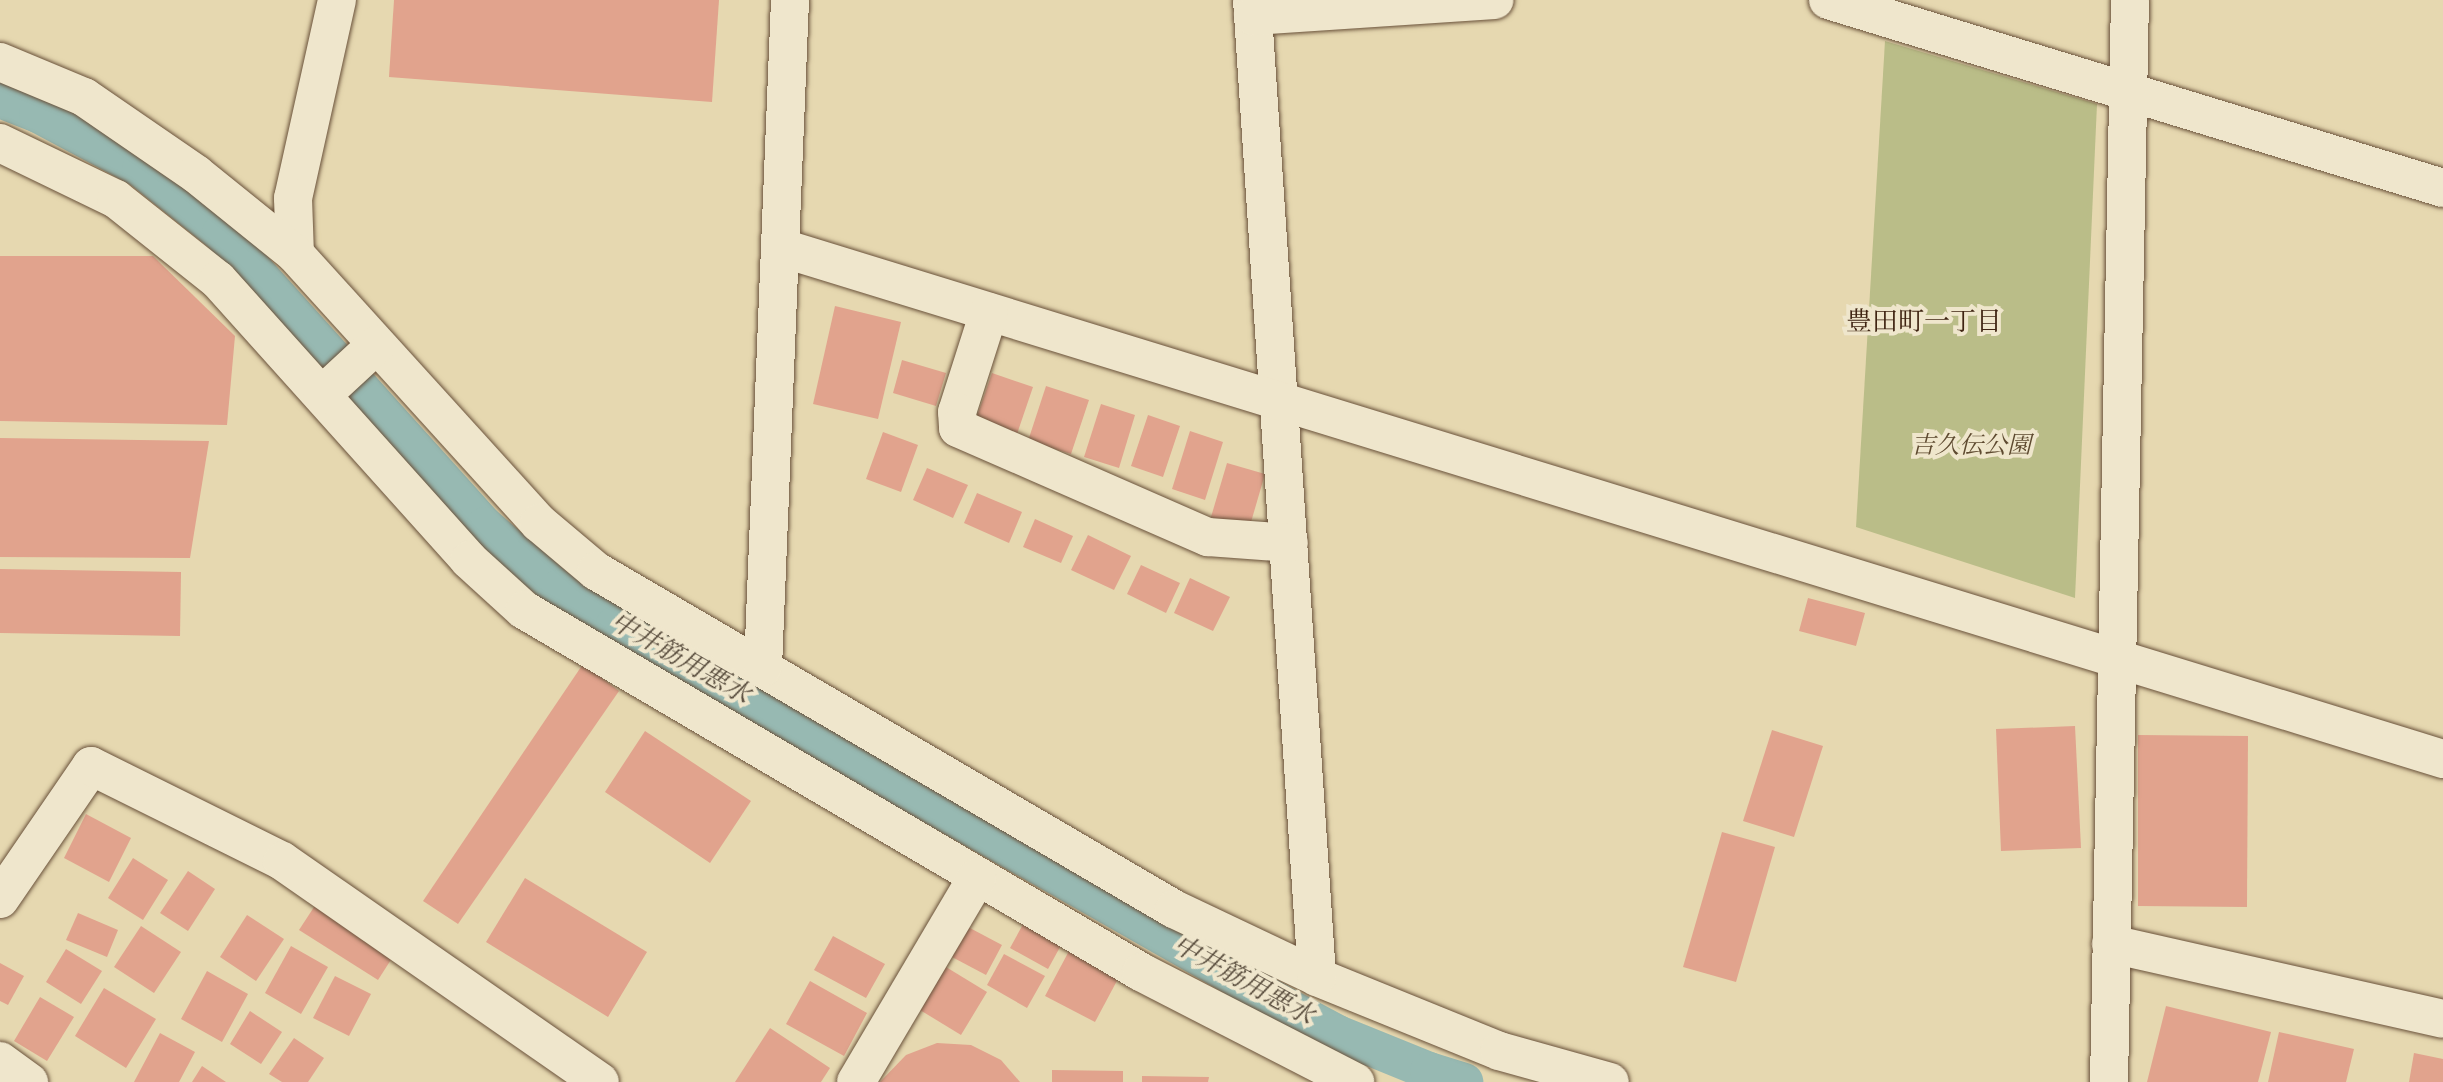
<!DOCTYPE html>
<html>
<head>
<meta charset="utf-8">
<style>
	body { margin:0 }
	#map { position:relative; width:2443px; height:1082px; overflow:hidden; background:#e6d8b0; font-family:"IM FELL DW Pica","Noto Serif JP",serif }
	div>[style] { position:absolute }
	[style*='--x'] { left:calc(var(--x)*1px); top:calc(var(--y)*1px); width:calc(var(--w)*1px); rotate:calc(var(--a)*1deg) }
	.green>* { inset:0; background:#babd88 }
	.canal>* { height:38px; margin:-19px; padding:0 19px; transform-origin:19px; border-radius:19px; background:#97b9b2 }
	.building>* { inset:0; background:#e1a38d }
	.roads { filter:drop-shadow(0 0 2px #69513a) drop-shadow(0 0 2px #69513a) }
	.minor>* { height:38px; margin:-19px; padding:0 19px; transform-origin:19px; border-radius:19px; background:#efe6cc }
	span { translate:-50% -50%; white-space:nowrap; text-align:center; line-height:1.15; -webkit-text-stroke:8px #efe6cc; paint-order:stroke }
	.park-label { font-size:24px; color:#5e4a30; font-style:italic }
	.neighbourhood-label { font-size:26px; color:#3f2412 }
	.water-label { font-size:26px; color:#55493a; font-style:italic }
</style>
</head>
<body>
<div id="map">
	<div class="green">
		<i style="clip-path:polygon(1885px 41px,2097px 104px,2075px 598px,1856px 527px)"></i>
	</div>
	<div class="canal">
		<i style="--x:0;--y:99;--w:41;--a:21.5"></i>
		<i style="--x:38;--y:114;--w:117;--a:28.1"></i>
		<i style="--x:141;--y:169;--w:102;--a:38.7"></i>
		<i style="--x:221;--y:233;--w:394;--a:48"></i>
		<i style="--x:485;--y:526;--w:96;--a:40.8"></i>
		<i style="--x:558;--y:589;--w:67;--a:32.3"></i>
		<i style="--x:615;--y:625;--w:763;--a:29.62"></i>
		<i style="--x:1278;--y:1002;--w:68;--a:28.1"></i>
		<i style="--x:1338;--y:1034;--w:98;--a:22.1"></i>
		<i style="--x:1429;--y:1071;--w:37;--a:17"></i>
	</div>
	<div class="building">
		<i style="clip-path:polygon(394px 0,719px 0,712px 102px,389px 77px)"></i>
		<i style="clip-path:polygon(0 256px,153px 256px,235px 336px,227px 425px,0 421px)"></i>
		<i style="clip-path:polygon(835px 306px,901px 322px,878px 419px,813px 404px)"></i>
		<i style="clip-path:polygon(902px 360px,946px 373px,936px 406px,893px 393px)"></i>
		<i style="clip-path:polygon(992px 373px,1033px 387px,1017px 434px,976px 419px)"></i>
		<i style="clip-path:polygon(1046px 386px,1089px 400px,1071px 454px,1028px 441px)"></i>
		<i style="clip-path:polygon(1101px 404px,1135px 415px,1119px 468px,1084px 457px)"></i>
		<i style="clip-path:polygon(1148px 415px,1180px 426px,1163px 477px,1131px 466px)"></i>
		<i style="clip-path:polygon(1190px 431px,1223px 442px,1205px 500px,1172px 489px)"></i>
		<i style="clip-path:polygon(883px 432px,918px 445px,901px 492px,866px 479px)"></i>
		<i style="clip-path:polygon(0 438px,209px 441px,190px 558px,0 557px)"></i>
		<i style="clip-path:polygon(1227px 463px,1265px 474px,1249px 529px,1211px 517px)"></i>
		<i style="clip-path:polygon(927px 468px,968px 485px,953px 518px,913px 500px)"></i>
		<i style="clip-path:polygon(977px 493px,1022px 512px,1009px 543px,964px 523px)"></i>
		<i style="clip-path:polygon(1035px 519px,1073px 536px,1061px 563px,1023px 547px)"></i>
		<i style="clip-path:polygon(1088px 535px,1131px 556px,1114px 590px,1071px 570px)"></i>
		<i style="clip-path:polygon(1141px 565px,1180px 583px,1166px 613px,1127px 594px)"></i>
		<i style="clip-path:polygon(0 569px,181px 572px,180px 636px,0 633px)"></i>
		<i style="clip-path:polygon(1190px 578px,1230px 597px,1213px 631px,1174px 613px)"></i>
		<i style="clip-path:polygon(1808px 598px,1865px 613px,1856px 646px,1799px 631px)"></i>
		<i style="clip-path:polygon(583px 664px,619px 691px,458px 924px,423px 901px)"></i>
		<i style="clip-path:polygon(2075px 726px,2081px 848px,2001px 851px,1996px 729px)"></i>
		<i style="clip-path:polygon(1772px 730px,1823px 746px,1794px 837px,1743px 821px)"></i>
		<i style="clip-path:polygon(645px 731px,751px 801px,710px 863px,605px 792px)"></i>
		<i style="clip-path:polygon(2138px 735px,2248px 736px,2247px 907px,2138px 906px)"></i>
		<i style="clip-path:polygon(86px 814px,131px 838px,109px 882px,64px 858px)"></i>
		<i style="clip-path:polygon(1722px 832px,1775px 847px,1736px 982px,1683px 967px)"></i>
		<i style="clip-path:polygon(133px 858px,168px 880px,143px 920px,108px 898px)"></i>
		<i style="clip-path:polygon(188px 871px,215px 889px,188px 931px,160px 913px)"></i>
		<i style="clip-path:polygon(525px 878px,647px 952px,608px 1017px,486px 942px)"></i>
		<i style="clip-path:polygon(316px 904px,394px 955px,378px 980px,299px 930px)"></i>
		<i style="clip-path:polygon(78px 913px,118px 930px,107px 957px,66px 940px)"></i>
		<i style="clip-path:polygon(247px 915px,284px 939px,256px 981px,220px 957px)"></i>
		<i style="clip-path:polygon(1027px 917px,1065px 938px,1048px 969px,1010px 948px)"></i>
		<i style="clip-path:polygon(141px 926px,181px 952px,154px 993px,114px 967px)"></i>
		<i style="clip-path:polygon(968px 927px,1002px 945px,986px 975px,952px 957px)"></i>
		<i style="clip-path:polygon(833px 936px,885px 964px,866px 998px,814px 970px)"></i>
		<i style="clip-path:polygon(291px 946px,328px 967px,301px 1014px,265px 993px)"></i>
		<i style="clip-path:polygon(66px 949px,102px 971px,81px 1004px,46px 982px)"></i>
		<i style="clip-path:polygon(1069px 951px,1119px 977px,1095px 1022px,1045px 996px)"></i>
		<i style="clip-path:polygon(1004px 954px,1045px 976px,1027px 1008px,987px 985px)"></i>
		<i style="clip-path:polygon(0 963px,24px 976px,8px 1005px,0 1001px)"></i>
		<i style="clip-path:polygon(946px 967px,987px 992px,961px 1035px,920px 1010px)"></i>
		<i style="clip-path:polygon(207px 971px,248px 994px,222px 1042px,181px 1019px)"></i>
		<i style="clip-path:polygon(335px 976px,371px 994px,349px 1036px,313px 1018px)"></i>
		<i style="clip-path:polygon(810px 981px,867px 1013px,844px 1056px,786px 1024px)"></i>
		<i style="clip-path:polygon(104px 988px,156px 1019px,126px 1068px,75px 1036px)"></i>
		<i style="clip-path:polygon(40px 997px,74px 1017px,47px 1061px,14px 1041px)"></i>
		<i style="clip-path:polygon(2166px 1006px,2271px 1032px,2258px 1082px,2147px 1082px)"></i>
		<i style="clip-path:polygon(250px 1011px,282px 1032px,261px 1064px,230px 1044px)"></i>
		<i style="clip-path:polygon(770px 1028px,830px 1068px,821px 1082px,735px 1082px)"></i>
		<i style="clip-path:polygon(2279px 1032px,2354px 1049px,2346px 1082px,2268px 1082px)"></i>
		<i style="clip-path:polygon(160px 1033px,195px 1052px,179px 1082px,134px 1082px)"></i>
		<i style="clip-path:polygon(294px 1038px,324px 1058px,308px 1082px,282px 1082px,269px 1074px)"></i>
		<i style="clip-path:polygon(937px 1043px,971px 1045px,1001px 1060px,1020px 1082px,880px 1082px,906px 1055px)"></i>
		<i style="clip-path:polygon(2414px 1053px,2443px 1059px,2443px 1082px,2409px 1082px)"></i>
		<i style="clip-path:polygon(202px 1066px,226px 1082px,192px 1082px)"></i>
		<i style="clip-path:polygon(1052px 1070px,1123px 1071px,1123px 1082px,1052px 1082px)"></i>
		<i style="clip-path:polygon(1142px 1076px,1209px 1077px,1208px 1082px,1142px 1082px)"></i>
	</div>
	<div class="roads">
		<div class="minor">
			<i style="--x:337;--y:0;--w:203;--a:102.5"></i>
			<i style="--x:293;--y:198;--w:56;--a:88"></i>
			<i style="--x:295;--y:254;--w:363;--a:47.8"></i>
			<i style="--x:539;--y:523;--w:75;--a:40.1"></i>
			<i style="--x:596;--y:571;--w:670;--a:30.32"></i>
			<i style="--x:1174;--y:909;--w:158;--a:25.4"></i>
			<i style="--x:1317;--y:977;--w:196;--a:22.1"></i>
			<i style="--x:1499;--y:1051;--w:115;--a:15.6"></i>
			<i style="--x:1252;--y:0;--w:979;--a:86.19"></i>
			<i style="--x:1828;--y:0;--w:643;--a:17"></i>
			<i style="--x:1253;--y:16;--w:242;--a:-3.8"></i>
			<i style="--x:0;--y:62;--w:91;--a:22.6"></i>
			<i style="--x:84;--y:97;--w:136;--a:34.5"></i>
			<i style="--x:196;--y:174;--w:127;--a:38.9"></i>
			<i style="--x:0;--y:143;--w:129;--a:25.8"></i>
			<i style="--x:116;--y:199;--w:130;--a:38.5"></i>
			<i style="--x:218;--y:280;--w:376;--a:48.1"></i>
			<i style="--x:469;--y:560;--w:74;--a:42.3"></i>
			<i style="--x:524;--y:610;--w:715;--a:30.4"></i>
			<i style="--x:1141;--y:972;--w:241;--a:27.2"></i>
			<i style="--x:782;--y:248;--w:1738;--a:17.1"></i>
			<i style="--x:989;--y:312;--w:105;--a:107.7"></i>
			<i style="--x:957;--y:412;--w:16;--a:86"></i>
			<i style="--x:958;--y:428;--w:273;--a:23.6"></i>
			<i style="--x:1208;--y:537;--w:81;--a:4.2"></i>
			<i style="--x:322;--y:395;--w:74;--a:-42.8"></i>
			<i style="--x:763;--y:667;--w:668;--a:-87.68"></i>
			<i style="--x:0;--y:899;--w:161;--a:-55.6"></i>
			<i style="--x:91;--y:766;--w:213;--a:26.4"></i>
			<i style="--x:282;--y:861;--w:387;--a:34.8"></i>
			<i style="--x:2111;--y:944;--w:340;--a:12.7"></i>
			<i style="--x:0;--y:1061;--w:36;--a:36"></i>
			<i style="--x:856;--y:1082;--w:238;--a:-59.4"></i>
			<i style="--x:2109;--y:1082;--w:1082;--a:-88.89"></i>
		</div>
	</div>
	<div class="park-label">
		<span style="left:1971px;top:447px">吉久伝公園</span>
	</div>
	<div class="neighbourhood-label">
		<span style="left:1924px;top:323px">豊田町一丁目</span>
	</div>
	<div class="water-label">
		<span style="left:680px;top:659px;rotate:30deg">中井筋用悪水</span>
		<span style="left:1243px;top:981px;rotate:29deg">中井筋用悪水</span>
	</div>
</div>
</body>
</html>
